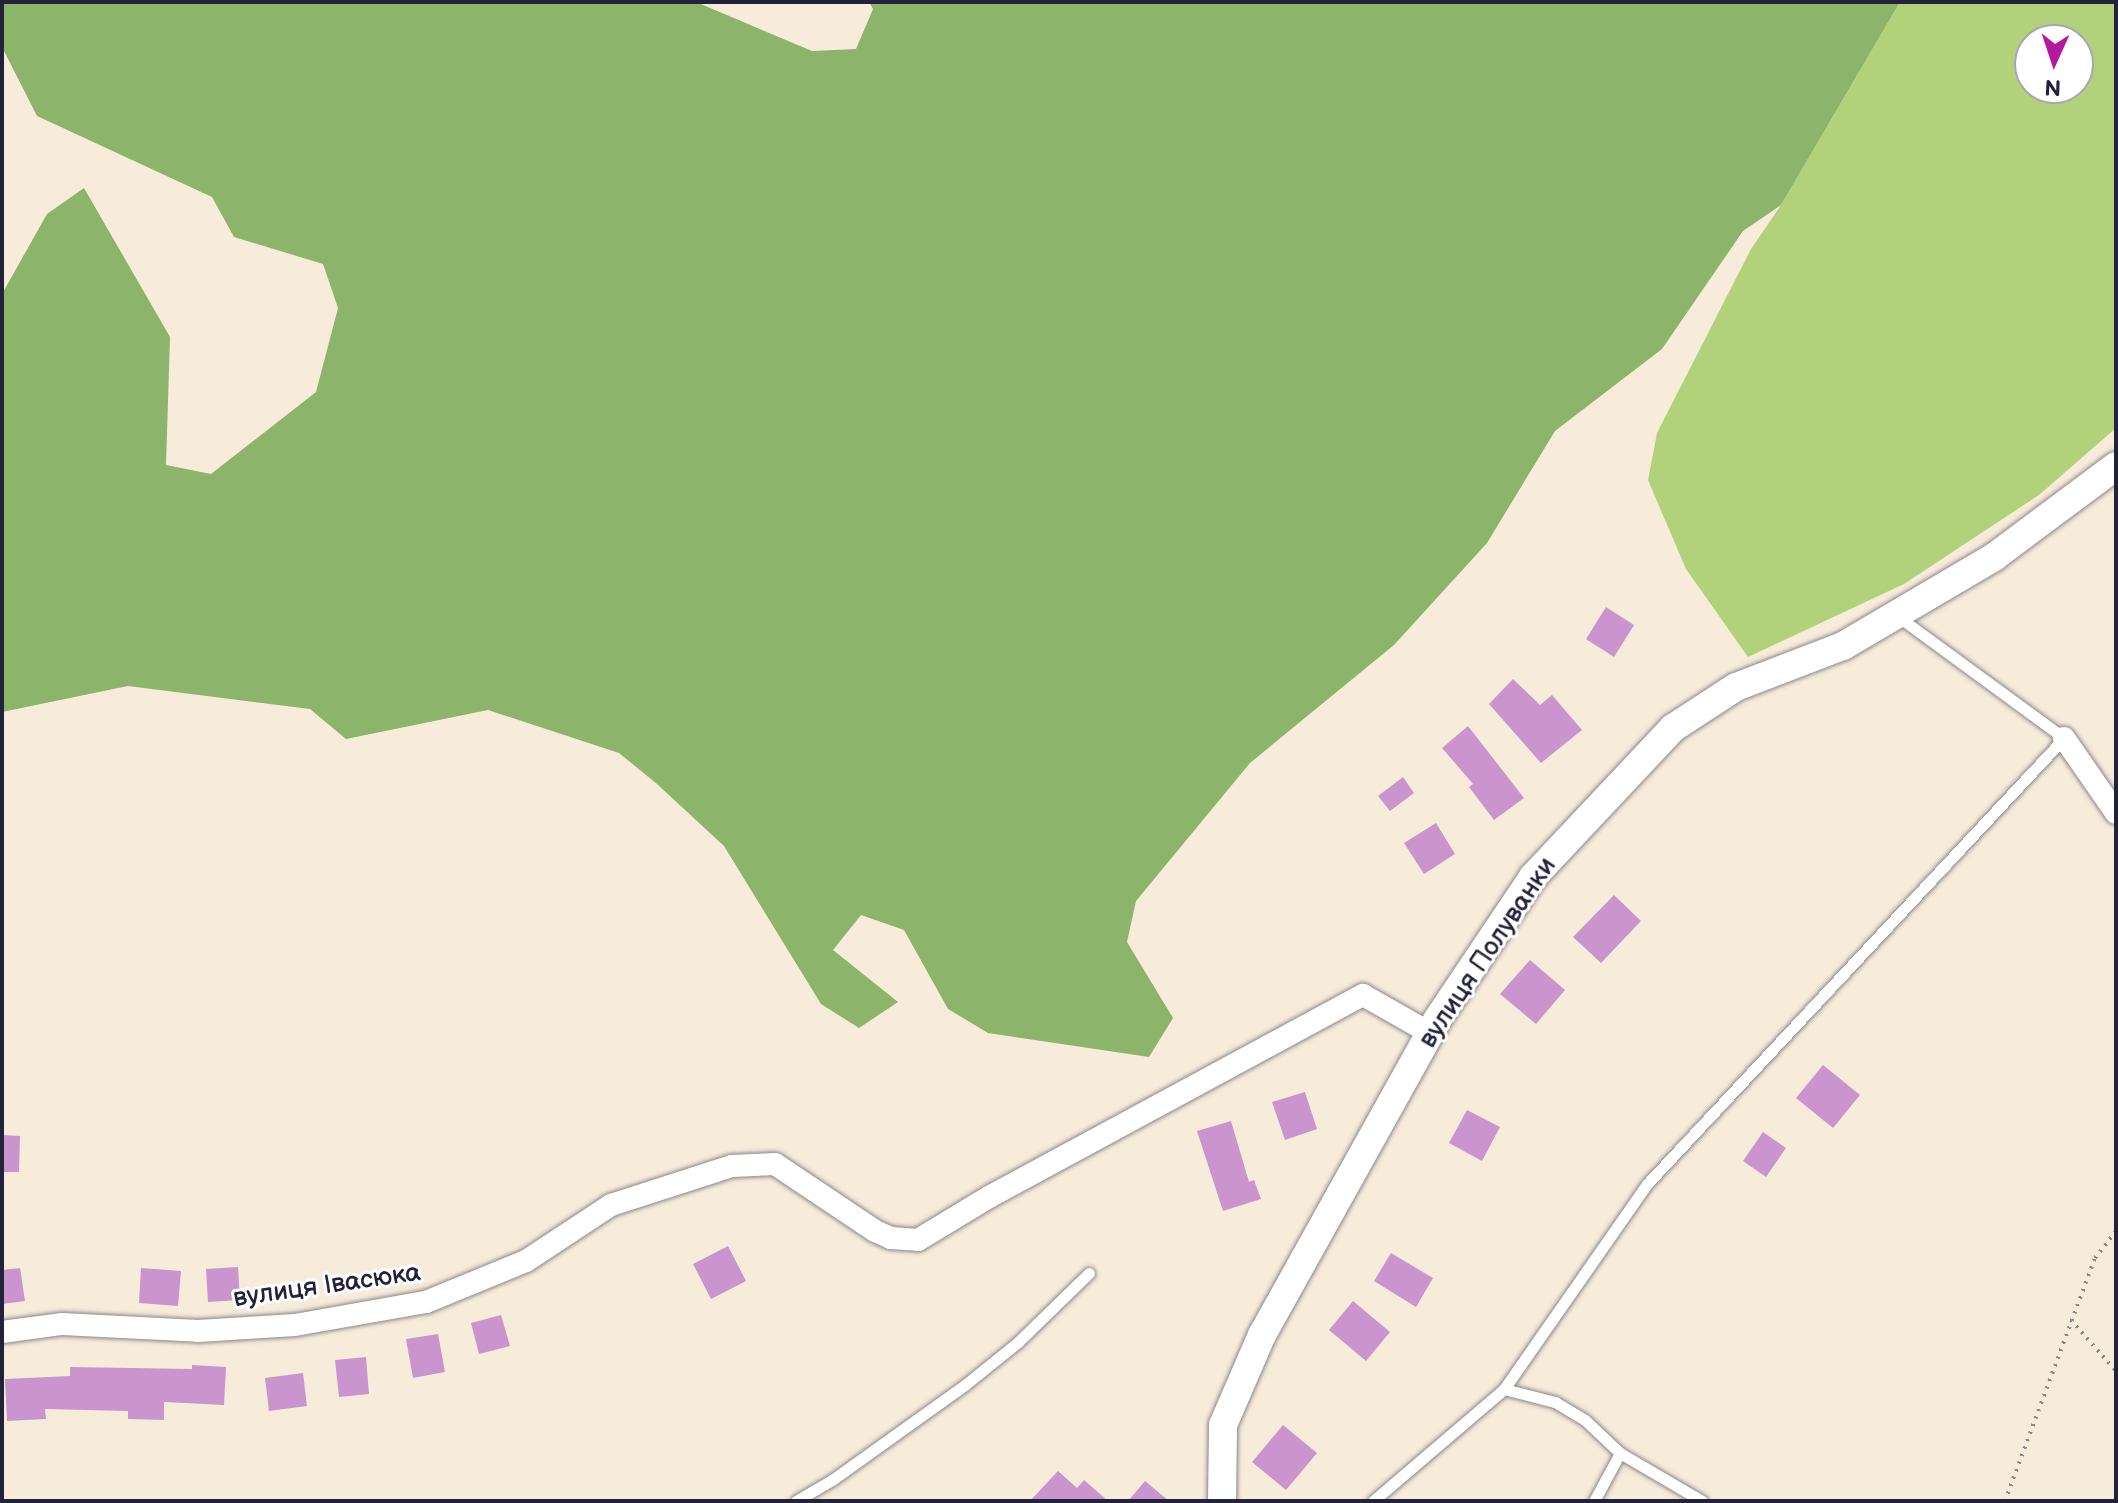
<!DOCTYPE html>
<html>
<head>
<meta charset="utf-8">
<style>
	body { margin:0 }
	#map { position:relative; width:2118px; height:1503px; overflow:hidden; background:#f7ecda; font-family:"Balsamiq Sans",sans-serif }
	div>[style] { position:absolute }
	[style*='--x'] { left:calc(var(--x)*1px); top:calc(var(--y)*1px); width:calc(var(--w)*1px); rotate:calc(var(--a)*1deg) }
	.green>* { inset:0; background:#b1d27a }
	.forest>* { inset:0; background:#8cb46a }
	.building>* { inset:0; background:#ca95cf }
	.path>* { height:4px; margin-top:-2px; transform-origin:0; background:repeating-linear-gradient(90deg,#8c878a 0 2px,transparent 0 8px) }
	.roads { filter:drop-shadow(0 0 2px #8c878a) drop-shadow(0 0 2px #8c878a) }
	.service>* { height:11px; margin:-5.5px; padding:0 5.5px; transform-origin:5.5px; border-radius:5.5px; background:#fff }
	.minor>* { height:22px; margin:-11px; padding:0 11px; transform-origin:11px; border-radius:11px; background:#fff }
	.tertiary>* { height:28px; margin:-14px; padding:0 14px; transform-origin:14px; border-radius:14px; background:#fff }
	span { translate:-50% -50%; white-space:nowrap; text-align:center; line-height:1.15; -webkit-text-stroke:6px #fff; paint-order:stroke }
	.street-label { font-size:26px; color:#22223b }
	.frame { position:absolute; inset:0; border:4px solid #22223b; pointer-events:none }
	.north { position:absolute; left:2014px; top:24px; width:80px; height:80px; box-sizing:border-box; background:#fff; border:2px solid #a7a7b1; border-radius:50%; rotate:183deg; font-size:22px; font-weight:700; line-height:32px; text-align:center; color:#22223b }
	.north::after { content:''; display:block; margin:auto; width:28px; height:36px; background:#b5179e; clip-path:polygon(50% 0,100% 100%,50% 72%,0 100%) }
</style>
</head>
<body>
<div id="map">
	<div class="green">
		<i style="clip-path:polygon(evenodd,1900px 2px,2116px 2px,2116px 428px,2039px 495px,1904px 584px,1748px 657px,1686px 569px,1648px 480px,1657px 433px,1751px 249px,1781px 205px,1900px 2px,2030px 40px,2078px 40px,2078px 88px,2030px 88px,2030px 40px)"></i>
	</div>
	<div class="forest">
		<i style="clip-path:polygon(2px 2px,696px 2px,812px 51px,856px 49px,873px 9px,869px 2px,1900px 2px,1781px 205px,1743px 231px,1662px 349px,1555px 431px,1487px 543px,1394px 645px,1250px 763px,1136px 901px,1127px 942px,1173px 1018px,1149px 1057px,988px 1033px,948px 1009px,904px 930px,861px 915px,833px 950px,898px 1002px,859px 1028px,821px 1004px,724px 846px,657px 784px,619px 753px,488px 710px,346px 739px,310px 709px,128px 686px,2px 712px,2px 294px,47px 214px,84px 188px,170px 337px,166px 465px,211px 474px,316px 392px,338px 308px,323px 264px,234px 237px,212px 197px,37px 116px,2px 47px)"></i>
	</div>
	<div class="building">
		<i style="clip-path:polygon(1606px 607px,1634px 625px,1614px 657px,1586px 639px)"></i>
		<i style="clip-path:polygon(1513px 679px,1540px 705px,1552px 695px,1582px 730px,1541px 763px,1489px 704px)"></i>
		<i style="clip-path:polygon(1468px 726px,1524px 798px,1494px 820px,1469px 787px,1473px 784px,1442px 748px)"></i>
		<i style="clip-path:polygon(1403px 777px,1414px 793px,1390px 811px,1378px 796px)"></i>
		<i style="clip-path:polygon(1436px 823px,1455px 854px,1424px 874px,1404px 843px)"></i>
		<i style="clip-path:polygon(1614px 895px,1641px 921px,1601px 963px,1573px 937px)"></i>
		<i style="clip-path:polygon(1530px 960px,1565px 990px,1536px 1024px,1500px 994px)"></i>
		<i style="clip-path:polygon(1823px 1065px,1860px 1095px,1833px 1128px,1796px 1098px)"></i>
		<i style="clip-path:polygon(1305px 1092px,1317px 1129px,1285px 1140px,1272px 1102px)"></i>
		<i style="clip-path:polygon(1467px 1110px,1500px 1127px,1482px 1161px,1449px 1143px)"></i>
		<i style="clip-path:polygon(1231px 1121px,1249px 1182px,1254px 1180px,1261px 1199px,1223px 1211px,1197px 1131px)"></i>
		<i style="clip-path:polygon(1763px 1132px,1786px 1148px,1766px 1177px,1743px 1161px)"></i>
		<i style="clip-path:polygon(2px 1135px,20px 1136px,19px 1172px,2px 1172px)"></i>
		<i style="clip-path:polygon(728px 1246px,746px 1281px,711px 1299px,693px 1264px)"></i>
		<i style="clip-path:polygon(1391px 1253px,1433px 1278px,1416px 1307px,1374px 1281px)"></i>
		<i style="clip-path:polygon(238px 1267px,240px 1300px,208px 1302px,206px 1269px)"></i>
		<i style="clip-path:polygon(20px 1268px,25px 1301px,2px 1304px,2px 1270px)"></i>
		<i style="clip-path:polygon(141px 1268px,181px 1271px,178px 1306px,139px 1303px)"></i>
		<i style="clip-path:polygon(1353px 1301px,1390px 1332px,1366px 1361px,1329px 1330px)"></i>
		<i style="clip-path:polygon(501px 1315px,510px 1346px,479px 1354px,471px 1323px)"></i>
		<i style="clip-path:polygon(438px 1334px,445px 1372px,413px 1378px,406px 1339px)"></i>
		<i style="clip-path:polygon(366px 1357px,369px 1394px,339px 1397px,335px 1360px)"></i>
		<i style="clip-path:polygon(192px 1365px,226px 1367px,224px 1405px,164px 1402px,164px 1420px,128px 1419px,128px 1411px,45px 1409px,46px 1419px,7px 1421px,5px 1379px,70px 1376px,70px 1367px,192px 1369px)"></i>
		<i style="clip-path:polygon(303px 1373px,307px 1406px,269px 1411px,265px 1378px)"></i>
		<i style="clip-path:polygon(1283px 1425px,1317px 1453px,1286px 1490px,1252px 1462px)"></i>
		<i style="clip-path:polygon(1058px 1471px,1077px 1488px,1084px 1480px,1108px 1501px,1030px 1501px)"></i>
		<i style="clip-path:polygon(1145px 1481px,1169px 1501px,1128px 1501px)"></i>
	</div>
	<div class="path">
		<i style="--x:2071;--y:1320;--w:68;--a:48.6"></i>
		<i style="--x:2005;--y:1501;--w:259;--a:-69.7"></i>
		<i style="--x:2095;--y:1258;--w:34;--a:-52"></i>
	</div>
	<div class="roads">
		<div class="service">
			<i style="--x:1504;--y:1389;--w:53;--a:14.3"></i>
			<i style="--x:1555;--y:1402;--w:35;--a:31"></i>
			<i style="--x:1585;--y:1420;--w:48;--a:43.3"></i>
			<i style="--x:1620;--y:1453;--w:55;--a:118.4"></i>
			<i style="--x:1620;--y:1453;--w:95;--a:30.3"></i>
			<i style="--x:796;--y:1501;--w:42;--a:-30.3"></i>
			<i style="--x:832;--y:1480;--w:165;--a:-35.6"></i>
			<i style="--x:966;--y:1384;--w:67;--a:-38.9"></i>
			<i style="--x:1018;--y:1342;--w:99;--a:-44.2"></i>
			<i style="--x:1373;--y:1501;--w:172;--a:-40.5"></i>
			<i style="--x:1504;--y:1389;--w:250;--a:-55.1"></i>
			<i style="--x:1647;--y:1184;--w:611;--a:-46.92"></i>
			<i style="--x:2064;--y:738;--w:208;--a:-143.8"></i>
		</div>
		<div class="minor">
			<i style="--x:2064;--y:738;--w:91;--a:55.3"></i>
			<i style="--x:2;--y:1332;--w:61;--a:-7.6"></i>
			<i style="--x:62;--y:1324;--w:136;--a:2.9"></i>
			<i style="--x:198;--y:1331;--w:97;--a:-3.5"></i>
			<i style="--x:295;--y:1325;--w:133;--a:-10"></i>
			<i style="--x:426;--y:1302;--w:108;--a:-22.3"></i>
			<i style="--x:526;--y:1261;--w:102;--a:-33.4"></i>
			<i style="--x:611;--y:1205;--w:127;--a:-17.9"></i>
			<i style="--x:732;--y:1166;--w:43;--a:-2.7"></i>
			<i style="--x:775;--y:1164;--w:120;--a:33.8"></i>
			<i style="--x:875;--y:1231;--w:17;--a:24"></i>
			<i style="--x:891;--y:1238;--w:27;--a:4"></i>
			<i style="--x:918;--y:1240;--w:83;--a:-31.2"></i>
			<i style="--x:989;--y:1197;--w:425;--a:-28.4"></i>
			<i style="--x:1363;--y:995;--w:77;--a:29.6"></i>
		</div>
		<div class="tertiary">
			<i style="--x:1222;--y:1501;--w:76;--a:-89.2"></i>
			<i style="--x:1223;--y:1425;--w:98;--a:-66.6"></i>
			<i style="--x:1262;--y:1335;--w:360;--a:-60.9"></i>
			<i style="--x:1437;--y:1020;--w:172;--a:-56.1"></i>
			<i style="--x:1533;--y:877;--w:204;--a:-46.8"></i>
			<i style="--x:1673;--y:728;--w:75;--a:-33.1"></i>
			<i style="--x:1736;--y:687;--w:115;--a:-21"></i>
			<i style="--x:1843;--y:646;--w:175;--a:-30.5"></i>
			<i style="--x:1994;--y:557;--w:152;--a:-36.7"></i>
		</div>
	</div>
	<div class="street-label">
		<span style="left:1488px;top:953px;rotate:-56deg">вулиця Полуванки</span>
		<span style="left:327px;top:1286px;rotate:-8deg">вулиця Івасюка</span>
	</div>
	<div class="frame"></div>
	<div class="north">N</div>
</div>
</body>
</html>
